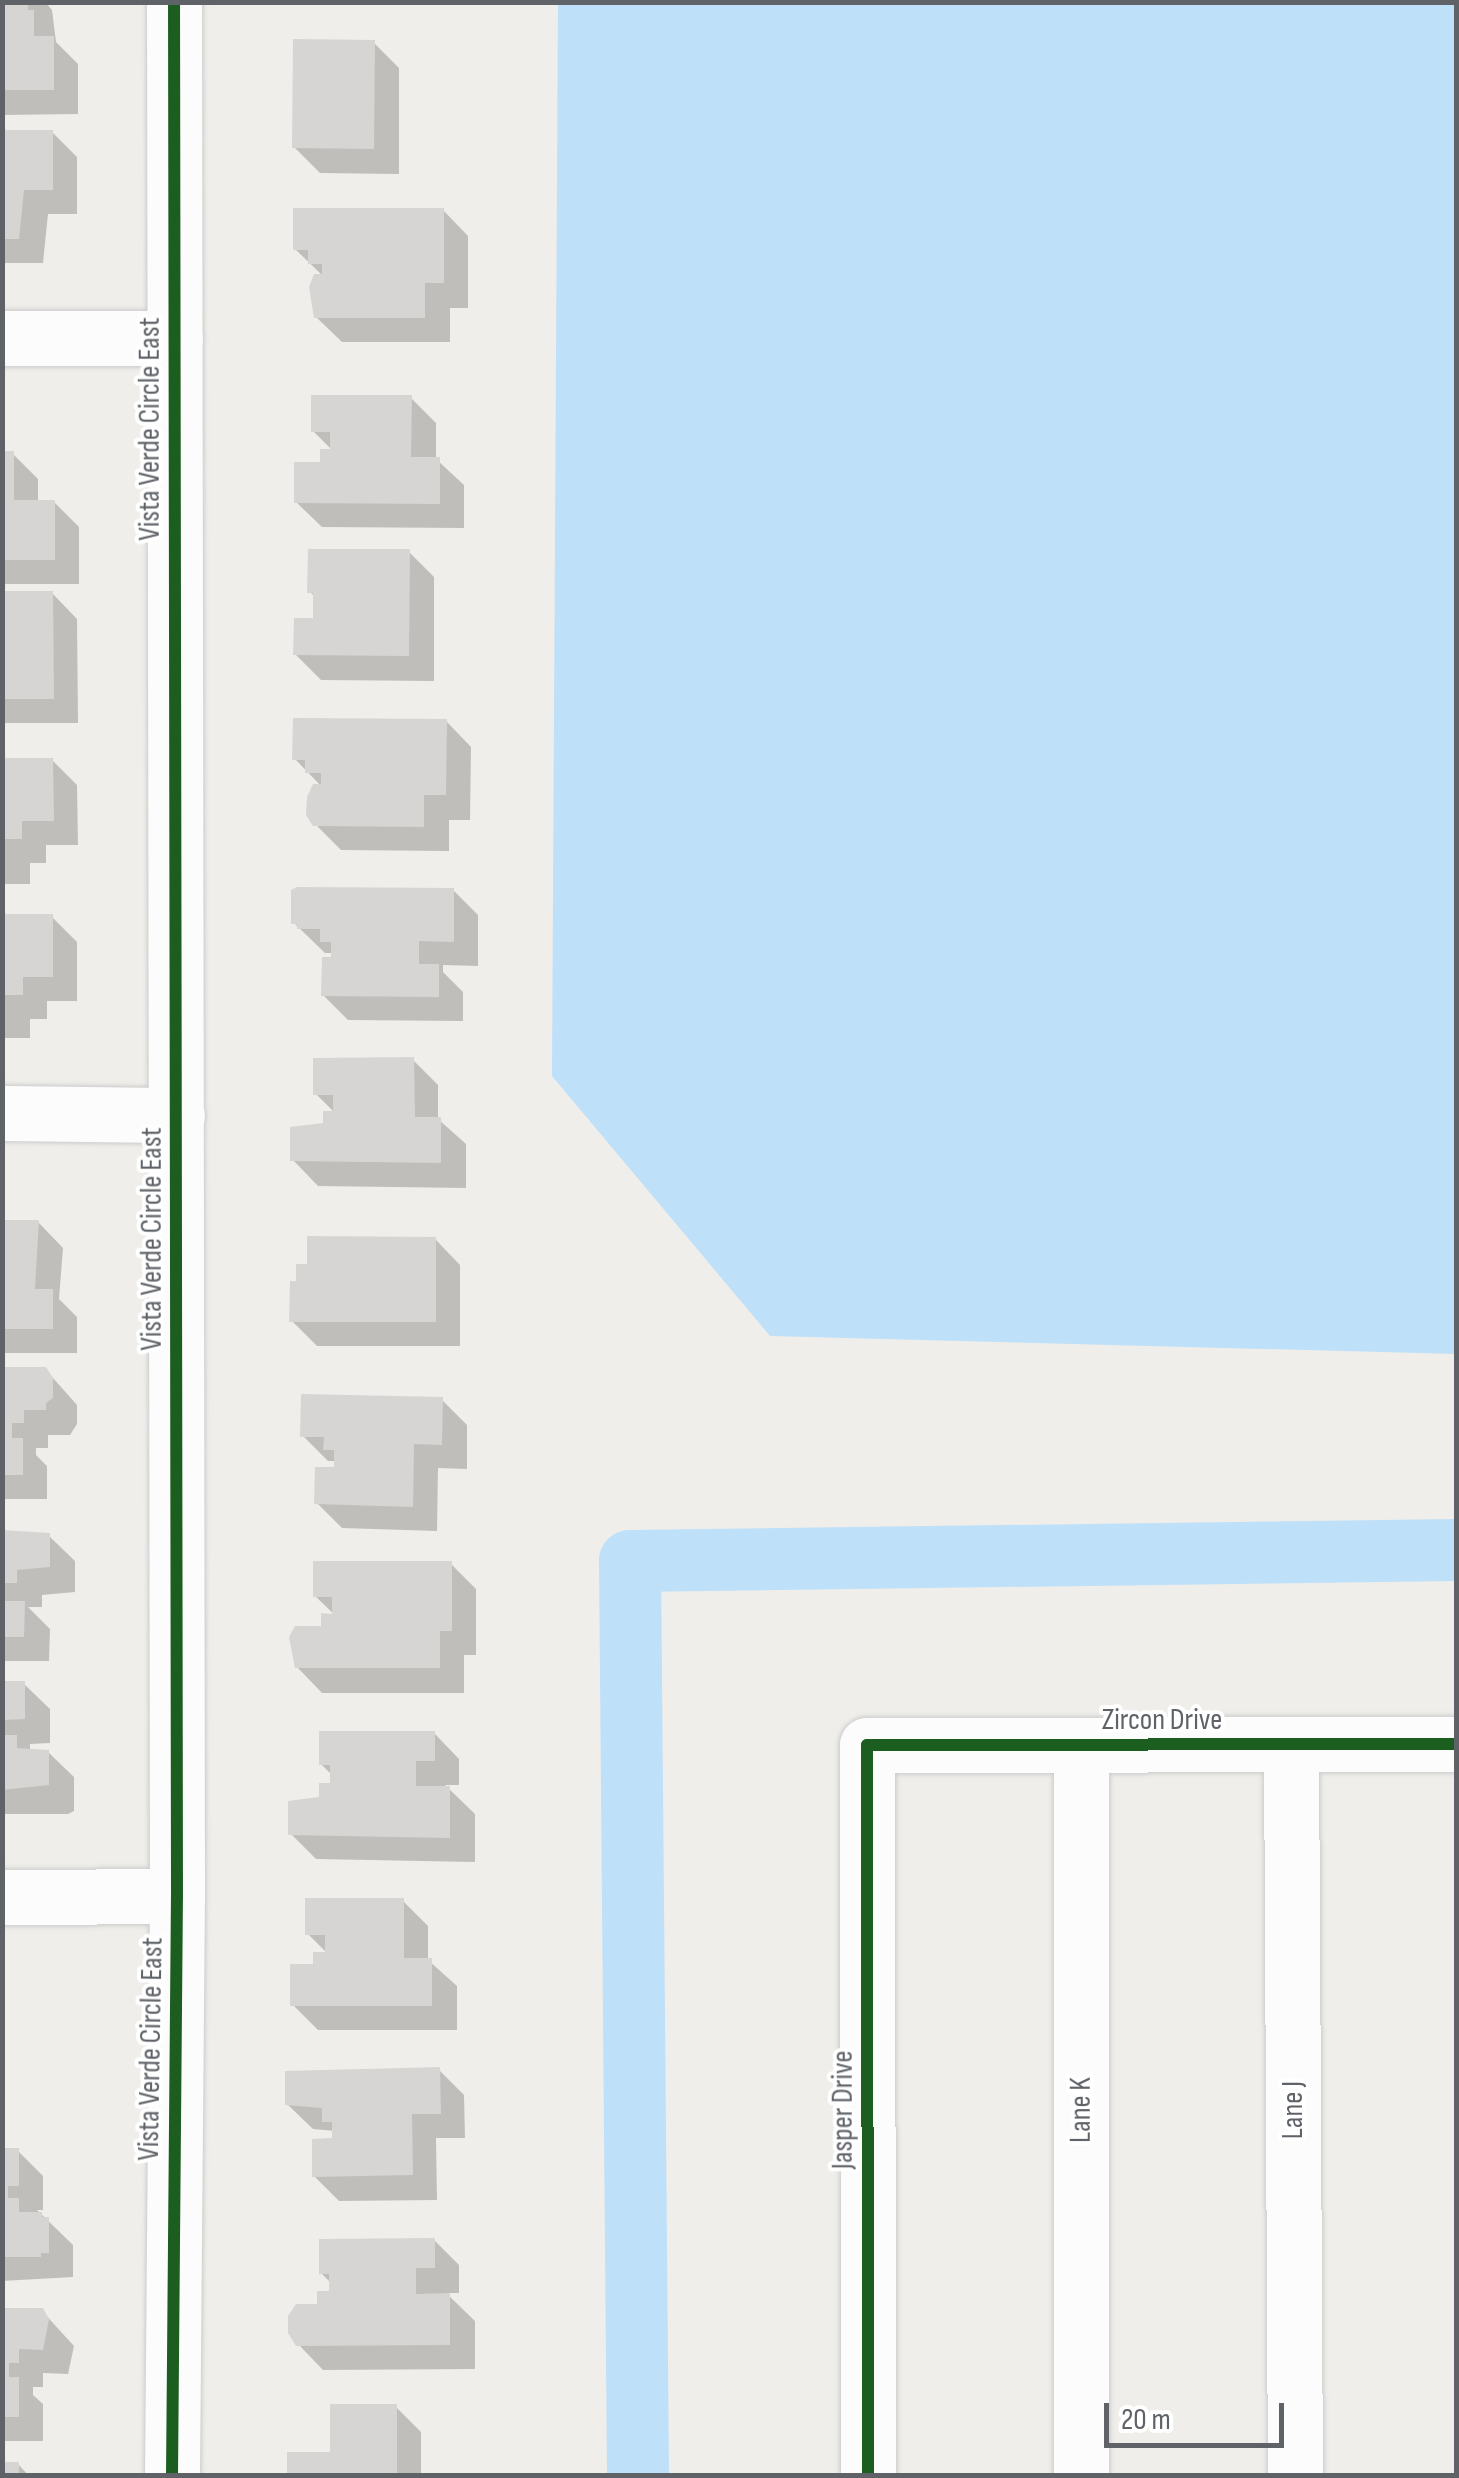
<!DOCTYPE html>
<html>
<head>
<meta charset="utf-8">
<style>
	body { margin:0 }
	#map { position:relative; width:1459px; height:2478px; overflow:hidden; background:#efeeea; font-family:"Sofia Sans Condensed",sans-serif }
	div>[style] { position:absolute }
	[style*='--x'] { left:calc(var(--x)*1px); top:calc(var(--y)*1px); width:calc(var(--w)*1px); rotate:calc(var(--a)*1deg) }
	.water>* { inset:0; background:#bfe0f9 }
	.shadow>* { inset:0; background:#0003 }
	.canal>* { height:62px; margin:-31px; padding:0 31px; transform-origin:31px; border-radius:31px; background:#bfe0f9 }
	.building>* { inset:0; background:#d6d5d3 }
	.roads { filter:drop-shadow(0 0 2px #cbcccc) drop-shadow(0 0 2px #cbcccc) }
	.minor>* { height:55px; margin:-27.5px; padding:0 27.5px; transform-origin:27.5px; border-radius:27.5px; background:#fdfcfc }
	.cycleway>* { height:12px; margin:-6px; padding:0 6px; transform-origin:6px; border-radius:6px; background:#1b5e20 }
	span { translate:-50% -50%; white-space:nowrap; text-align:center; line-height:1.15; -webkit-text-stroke:8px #fff; paint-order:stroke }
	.street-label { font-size:30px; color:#5f6368 }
	.frame { position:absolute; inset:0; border:5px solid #5f6368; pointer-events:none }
	.scale { position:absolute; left:1104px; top:2403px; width:180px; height:45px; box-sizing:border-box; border:5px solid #5f6368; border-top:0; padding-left:12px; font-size:30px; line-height:35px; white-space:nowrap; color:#5f6368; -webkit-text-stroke:8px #fff; paint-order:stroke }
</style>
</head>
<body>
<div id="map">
	<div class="water">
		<i style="clip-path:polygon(558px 3px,1456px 3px,1456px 1354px,770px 1336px,552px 1076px)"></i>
	</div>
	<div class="shadow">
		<i style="clip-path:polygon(2px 2px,45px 2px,52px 10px,56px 42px,78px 64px,78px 114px,2px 115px)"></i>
		<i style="clip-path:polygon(374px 43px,399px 68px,399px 174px,320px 173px,294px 147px)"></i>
		<i style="clip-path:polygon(2px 132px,52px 132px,77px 157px,77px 214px,48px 214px,43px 263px,2px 263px)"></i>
		<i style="clip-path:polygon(443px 210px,468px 236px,468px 308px,450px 308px,450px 342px,342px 342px,316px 317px,312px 305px,316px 277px,324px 277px,295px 249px)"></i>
		<i style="clip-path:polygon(411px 398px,436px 423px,436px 459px,464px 485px,464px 528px,322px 527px,296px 502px,334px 452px,313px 431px)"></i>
		<i style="clip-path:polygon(2px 454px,13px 454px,38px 479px,38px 502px,54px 502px,79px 527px,79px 584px,2px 584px)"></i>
		<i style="clip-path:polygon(409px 552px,434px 577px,434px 681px,321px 680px,295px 654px,315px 620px,316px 598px,310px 592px)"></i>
		<i style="clip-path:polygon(52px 593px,77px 619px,78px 723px,2px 723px,2px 594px)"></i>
		<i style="clip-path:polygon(446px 721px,471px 747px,470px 820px,449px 820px,449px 851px,341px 850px,315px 824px,322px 787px,294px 758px)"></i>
		<i style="clip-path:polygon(2px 760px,52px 760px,77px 785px,78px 845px,46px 845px,46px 863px,30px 863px,30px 884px,2px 884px)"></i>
		<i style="clip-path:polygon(453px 890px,478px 915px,478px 966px,443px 965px,443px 972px,463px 992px,463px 1021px,348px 1020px,323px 995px,334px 953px,325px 953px,294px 923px)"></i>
		<i style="clip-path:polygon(2px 917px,52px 917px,77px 942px,77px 1001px,47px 1001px,47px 1019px,30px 1019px,30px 1038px,2px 1038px)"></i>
		<i style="clip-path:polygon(413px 1060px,438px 1085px,438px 1119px,466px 1144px,466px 1188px,318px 1186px,293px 1160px,335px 1113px,316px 1094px)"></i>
		<i style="clip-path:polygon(2px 1222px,38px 1222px,63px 1248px,59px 1299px,77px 1317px,77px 1353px,2px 1353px)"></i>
		<i style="clip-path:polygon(435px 1239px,460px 1265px,460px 1346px,317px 1346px,292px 1321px,298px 1284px)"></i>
		<i style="clip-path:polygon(2px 1369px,45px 1369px,77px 1405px,77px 1424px,70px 1435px,48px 1435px,48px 1448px,36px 1448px,36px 1455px,47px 1466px,47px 1499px,2px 1499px)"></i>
		<i style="clip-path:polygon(442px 1400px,467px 1425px,467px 1469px,438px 1468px,437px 1531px,342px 1528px,317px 1503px,337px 1461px,328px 1461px,303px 1436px)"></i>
		<i style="clip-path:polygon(2px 1535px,49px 1536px,75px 1561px,75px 1592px,42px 1595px,42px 1607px,28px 1607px,50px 1629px,49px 1661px,2px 1661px)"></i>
		<i style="clip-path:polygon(451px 1564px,476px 1589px,476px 1655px,464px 1655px,464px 1693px,322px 1693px,297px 1667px,336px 1616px,315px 1596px)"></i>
		<i style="clip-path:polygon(2px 1684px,24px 1684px,50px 1709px,50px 1743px,30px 1744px,30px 1751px,48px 1752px,74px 1777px,74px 1811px,68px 1814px,2px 1814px)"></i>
		<i style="clip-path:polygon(434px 1733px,459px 1759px,459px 1785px,445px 1785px,475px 1814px,475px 1862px,316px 1859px,291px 1834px,332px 1786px,332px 1775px,321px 1764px)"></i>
		<i style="clip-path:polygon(403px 1901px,428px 1926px,428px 1960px,457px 1986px,457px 2030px,318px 2030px,293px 2005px,328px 1954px,308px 1934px)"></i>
		<i style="clip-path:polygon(439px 2070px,464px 2095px,465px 2138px,436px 2138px,437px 2200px,339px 2201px,314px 2176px,335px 2141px,335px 2131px,313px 2129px,287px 2104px)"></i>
		<i style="clip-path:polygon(2px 2151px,18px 2151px,43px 2176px,43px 2210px,37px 2210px,73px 2245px,73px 2277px,2px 2281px)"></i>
		<i style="clip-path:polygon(434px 2240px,459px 2265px,459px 2293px,446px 2293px,475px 2321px,475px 2369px,323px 2370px,298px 2344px,331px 2294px,331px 2283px,321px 2273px)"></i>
		<i style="clip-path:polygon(2px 2311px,42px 2311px,74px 2346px,68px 2374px,43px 2373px,43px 2387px,33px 2387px,33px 2395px,43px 2404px,43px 2441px,2px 2441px)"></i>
		<i style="clip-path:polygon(396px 2407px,421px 2432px,421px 2476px,290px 2476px,332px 2454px)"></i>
		<i style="clip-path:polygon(18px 2464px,29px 2476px,2px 2476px)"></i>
	</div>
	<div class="canal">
		<i style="--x:638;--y:2476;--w:915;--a:-90.5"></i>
		<i style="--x:630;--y:1561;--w:826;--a:-0.76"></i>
	</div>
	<div class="building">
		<i style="clip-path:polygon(2px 2px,28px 2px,28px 10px,34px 10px,34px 36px,54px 36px,54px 90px,2px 90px)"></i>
		<i style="clip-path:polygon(293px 39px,375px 40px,374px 149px,292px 148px)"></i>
		<i style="clip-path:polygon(2px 130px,53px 130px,53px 190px,24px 190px,19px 239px,2px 239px)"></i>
		<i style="clip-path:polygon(293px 208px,444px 208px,444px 283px,425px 283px,425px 318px,314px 318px,309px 287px,314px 274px,322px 274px,322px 264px,308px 264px,308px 250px,293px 250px)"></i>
		<i style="clip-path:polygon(311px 395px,412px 395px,411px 457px,440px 457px,440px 504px,294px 503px,294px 462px,320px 462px,320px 449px,330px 449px,330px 432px,311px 432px)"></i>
		<i style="clip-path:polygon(2px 451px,14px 451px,14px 500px,55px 500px,55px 560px,2px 560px)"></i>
		<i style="clip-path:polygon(308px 549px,410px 549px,409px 656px,293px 655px,294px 618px,313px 618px,313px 593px,307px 593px)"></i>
		<i style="clip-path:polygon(2px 591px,53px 591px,54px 699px,2px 699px)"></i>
		<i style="clip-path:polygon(293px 718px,447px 719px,446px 795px,424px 795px,424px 827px,313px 826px,306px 815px,307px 797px,313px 784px,321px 784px,321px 773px,305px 773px,305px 760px,292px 760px)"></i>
		<i style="clip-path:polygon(2px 758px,53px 758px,54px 821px,22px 821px,22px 839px,2px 839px)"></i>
		<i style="clip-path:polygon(297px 887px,454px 888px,454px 942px,419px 941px,419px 964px,439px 964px,439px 997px,321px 996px,322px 957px,331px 957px,331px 942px,320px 942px,320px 929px,297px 929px,297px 924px,291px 924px,291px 890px)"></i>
		<i style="clip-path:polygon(2px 914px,53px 914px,53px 977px,23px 977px,23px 995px,2px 995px)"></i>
		<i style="clip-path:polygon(414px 1057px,415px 1117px,441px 1117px,441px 1163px,290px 1161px,290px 1127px,323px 1123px,323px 1111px,333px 1111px,333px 1095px,313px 1095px,313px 1058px)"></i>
		<i style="clip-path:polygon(2px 1220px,39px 1220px,35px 1289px,53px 1289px,53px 1329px,2px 1329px)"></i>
		<i style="clip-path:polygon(307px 1236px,436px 1237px,436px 1322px,289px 1322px,290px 1281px,296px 1281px,296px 1264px,307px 1264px)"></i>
		<i style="clip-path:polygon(2px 1367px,46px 1367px,53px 1378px,53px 1398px,46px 1403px,46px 1410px,24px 1410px,24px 1423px,12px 1423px,12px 1438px,23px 1438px,23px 1475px,2px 1475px)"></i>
		<i style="clip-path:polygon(301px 1394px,443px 1397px,442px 1445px,414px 1444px,413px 1507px,314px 1504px,315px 1467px,334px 1467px,334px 1450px,323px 1450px,324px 1437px,300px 1437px)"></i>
		<i style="clip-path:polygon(2px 1530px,50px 1533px,50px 1567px,17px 1570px,17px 1583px,2px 1583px)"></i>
		<i style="clip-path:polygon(313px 1561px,452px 1561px,452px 1631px,440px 1631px,440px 1668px,295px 1668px,289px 1637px,295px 1626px,321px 1626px,321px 1613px,332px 1614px,332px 1597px,313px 1597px)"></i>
		<i style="clip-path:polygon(2px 1601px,25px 1601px,24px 1637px,2px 1637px)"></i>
		<i style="clip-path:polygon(2px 1681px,25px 1681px,25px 1719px,2px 1720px)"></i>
		<i style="clip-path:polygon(319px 1731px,435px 1731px,435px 1761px,416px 1761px,416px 1786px,450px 1786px,450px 1838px,288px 1835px,288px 1801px,319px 1797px,319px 1783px,330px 1783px,330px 1765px,319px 1765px)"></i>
		<i style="clip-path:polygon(2px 1735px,17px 1735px,17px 1748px,49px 1750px,49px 1785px,2px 1790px)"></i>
		<i style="clip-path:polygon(305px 1898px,404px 1898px,404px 1958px,432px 1958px,432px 2006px,290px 2006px,290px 1964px,313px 1964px,313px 1952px,325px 1952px,325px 1935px,305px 1935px)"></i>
		<i style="clip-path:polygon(440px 2067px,441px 2114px,412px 2114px,413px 2175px,312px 2177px,312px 2139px,332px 2138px,332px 2122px,322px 2122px,322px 2108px,285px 2105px,285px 2071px)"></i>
		<i style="clip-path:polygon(2px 2148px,19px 2148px,19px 2186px,8px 2186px,8px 2198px,19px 2198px,19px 2212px,42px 2212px,42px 2217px,49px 2217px,49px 2253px,41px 2253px,41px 2257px,2px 2257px)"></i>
		<i style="clip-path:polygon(435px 2238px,435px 2268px,416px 2268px,416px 2294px,450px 2293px,450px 2345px,296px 2346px,288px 2333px,288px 2316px,296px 2304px,317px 2304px,317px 2291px,329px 2291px,329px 2274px,319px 2274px,319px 2239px)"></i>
		<i style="clip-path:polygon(2px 2308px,43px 2308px,49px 2319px,43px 2350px,19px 2349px,19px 2363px,9px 2363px,9px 2377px,19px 2377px,19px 2417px,2px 2417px)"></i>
		<i style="clip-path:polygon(330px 2404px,397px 2404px,397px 2476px,287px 2476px,287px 2452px,330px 2452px)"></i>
		<i style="clip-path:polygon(2px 2462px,19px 2462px,19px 2476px,2px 2476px)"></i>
	</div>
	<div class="roads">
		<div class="minor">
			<i style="--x:2;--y:338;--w:173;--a:0"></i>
			<i style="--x:2;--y:1113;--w:175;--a:0.7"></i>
			<i style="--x:1291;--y:1745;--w:731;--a:89.69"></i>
			<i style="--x:2;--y:1897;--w:175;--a:-0.3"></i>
			<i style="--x:172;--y:2476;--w:580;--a:-89.51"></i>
			<i style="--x:177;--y:1896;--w:1894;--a:-90.09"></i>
			<i style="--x:868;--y:2476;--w:731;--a:-90.08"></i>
			<i style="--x:867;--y:1745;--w:589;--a:-0.1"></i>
			<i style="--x:1081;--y:2476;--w:731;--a:-90"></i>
		</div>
	</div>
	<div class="cycleway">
		<i style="--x:172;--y:2476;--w:580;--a:-89.51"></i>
		<i style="--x:177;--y:1896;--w:1894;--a:-90.09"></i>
		<i style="--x:868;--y:2476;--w:731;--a:-90.08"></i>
		<i style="--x:867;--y:1745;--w:589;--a:-0.1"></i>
	</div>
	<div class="street-label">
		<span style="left:150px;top:429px;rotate:-90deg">Vista Verde Circle East</span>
		<span style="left:152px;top:1239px;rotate:-90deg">Vista Verde Circle East</span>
		<span style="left:1162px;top:1720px">Zircon Drive</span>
		<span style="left:151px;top:2049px;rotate:-89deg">Vista Verde Circle East</span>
		<span style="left:843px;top:2110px;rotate:-90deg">Jasper Drive</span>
		<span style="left:1081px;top:2110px;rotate:-90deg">Lane K</span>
		<span style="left:1293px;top:2110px;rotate:-90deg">Lane J</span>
	</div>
	<div class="frame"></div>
	<div class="scale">20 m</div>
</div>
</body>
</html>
